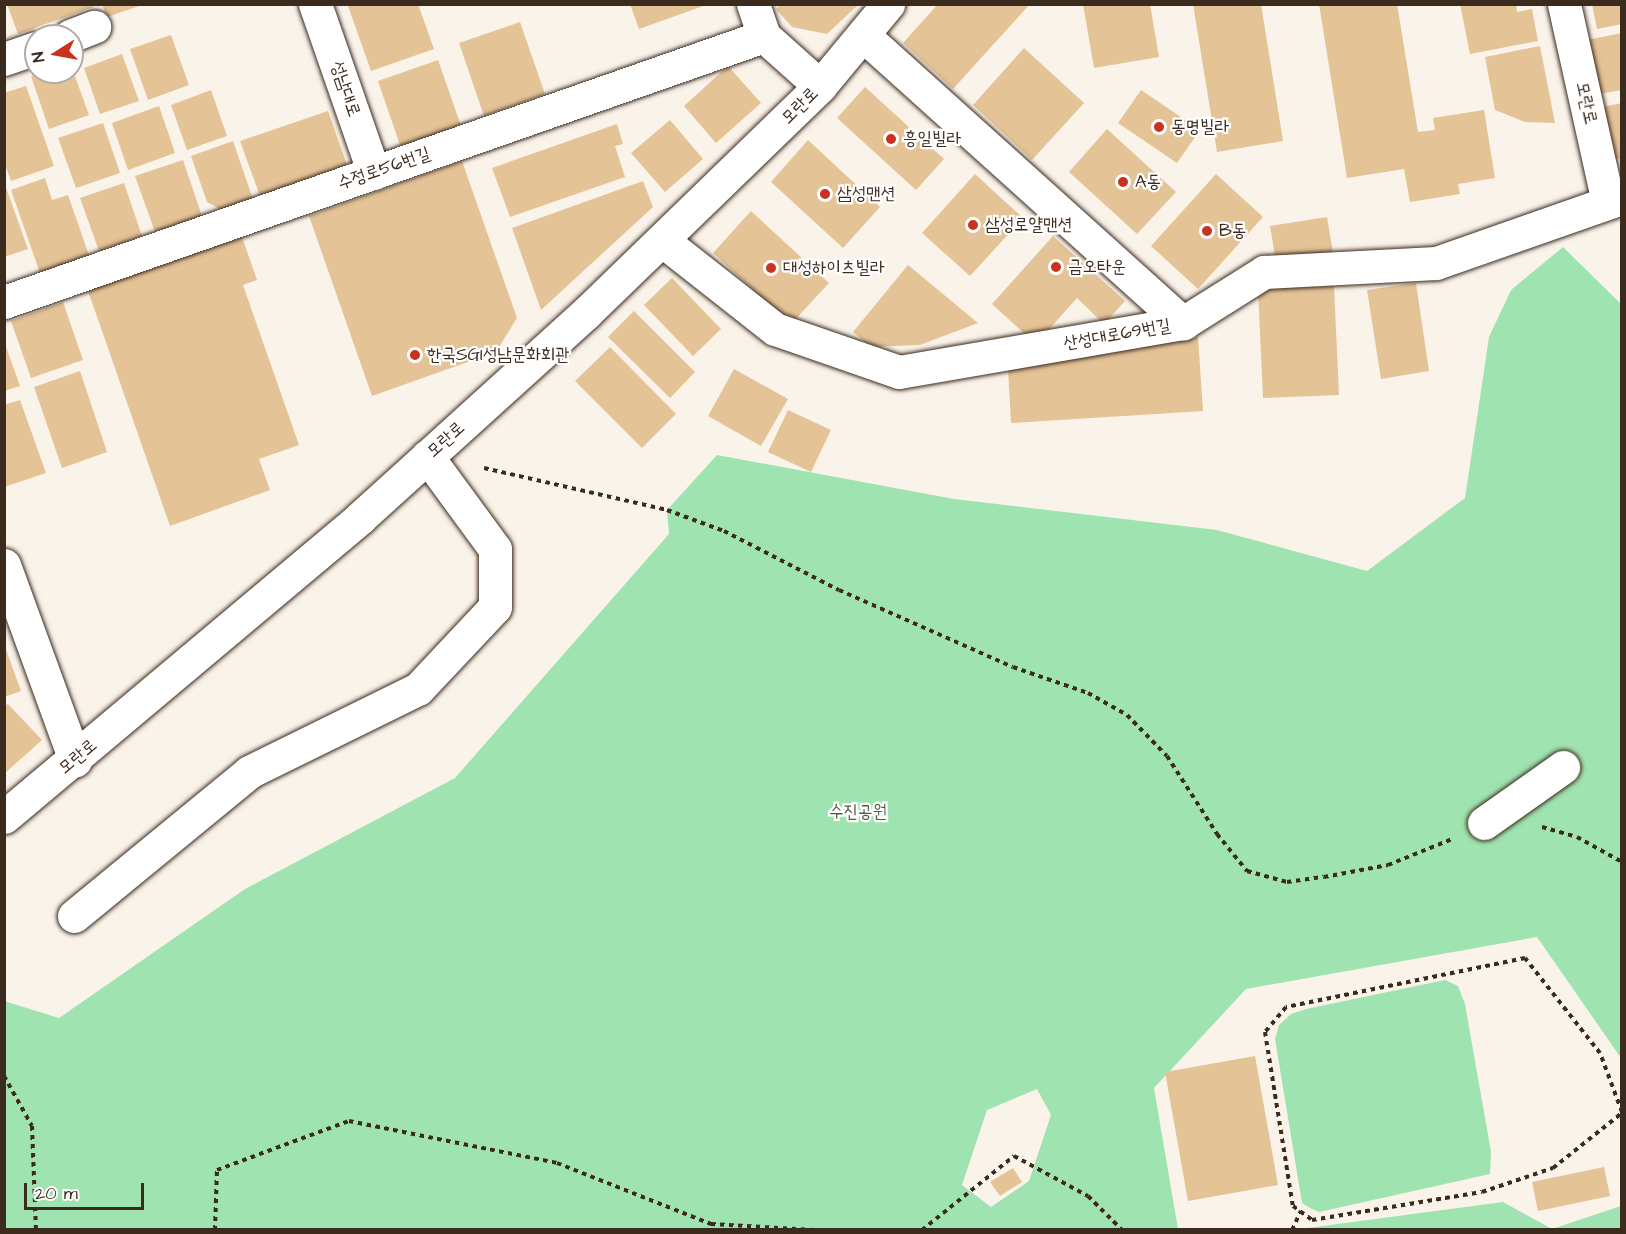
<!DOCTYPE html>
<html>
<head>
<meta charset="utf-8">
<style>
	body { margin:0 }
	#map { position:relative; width:1626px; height:1234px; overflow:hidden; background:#faf3ea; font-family:"Architects Daughter","Poor Story",sans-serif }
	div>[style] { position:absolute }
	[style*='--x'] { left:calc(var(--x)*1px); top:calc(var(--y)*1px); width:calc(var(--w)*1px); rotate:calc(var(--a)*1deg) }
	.green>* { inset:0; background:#9fe4b0 }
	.building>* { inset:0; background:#e4c396 }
	.path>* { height:4px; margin-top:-2px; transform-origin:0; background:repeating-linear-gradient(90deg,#3b2a1e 0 4.5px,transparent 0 9px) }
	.roads { filter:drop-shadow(0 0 2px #3b2a1e) drop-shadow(0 0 2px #3b2a1e) }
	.minor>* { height:33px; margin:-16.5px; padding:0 16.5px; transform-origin:16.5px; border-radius:16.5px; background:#fff }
	.dots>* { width:16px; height:16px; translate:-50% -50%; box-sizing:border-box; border:3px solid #fff; border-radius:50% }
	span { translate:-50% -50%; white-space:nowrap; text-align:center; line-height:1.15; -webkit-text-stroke:4.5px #fff; paint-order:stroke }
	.street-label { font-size:18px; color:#3b2a1e }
	.poi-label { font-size:18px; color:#3b2a1e }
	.left { translate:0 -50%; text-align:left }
	.park-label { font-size:18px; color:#545842 }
	.frame { position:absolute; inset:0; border:6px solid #3b2a1e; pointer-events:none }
	.north { position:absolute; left:24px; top:24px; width:60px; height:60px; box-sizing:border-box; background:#fff; border:2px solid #b1aaa5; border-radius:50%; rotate:259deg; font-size:16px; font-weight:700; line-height:24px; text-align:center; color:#3b2a1e }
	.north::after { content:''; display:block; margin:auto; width:21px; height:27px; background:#c8321e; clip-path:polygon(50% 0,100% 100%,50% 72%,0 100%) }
	.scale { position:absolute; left:24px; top:1183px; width:120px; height:27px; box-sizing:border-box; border:3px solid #3b2a1e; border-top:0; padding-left:8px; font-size:18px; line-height:21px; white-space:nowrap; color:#3b2a1e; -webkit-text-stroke:4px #fff; paint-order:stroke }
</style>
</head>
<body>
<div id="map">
	<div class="green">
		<i style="clip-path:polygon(evenodd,1563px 247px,1621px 304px,1621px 1058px,1537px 937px,1246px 989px,1154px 1088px,1178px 1229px,5px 1230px,4px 1001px,59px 1018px,245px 889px,455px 778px,669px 534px,667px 510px,717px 455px,954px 499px,1217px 530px,1367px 571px,1465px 498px,1489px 337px,1511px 290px,1563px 247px,1037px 1089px,1051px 1115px,1029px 1181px,991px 1207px,962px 1185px,987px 1110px,1037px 1089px)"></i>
		<i style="clip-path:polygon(1445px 980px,1458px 986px,1465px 1004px,1491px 1152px,1490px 1174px,1319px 1212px,1310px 1208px,1302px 1203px,1275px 1039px,1279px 1025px,1291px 1014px,1306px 1009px)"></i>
		<i style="clip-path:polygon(1503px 1202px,1552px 1229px,1621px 1206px,1621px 1229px,1300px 1229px)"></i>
	</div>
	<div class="building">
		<i style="clip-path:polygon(7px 4px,92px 4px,93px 7px,18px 34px)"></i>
		<i style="clip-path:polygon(102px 4px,142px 4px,142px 5px,107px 17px)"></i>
		<i style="clip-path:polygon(418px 4px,434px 49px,371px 71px,348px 6px)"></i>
		<i style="clip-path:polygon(630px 4px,706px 4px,706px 5px,639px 29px)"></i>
		<i style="clip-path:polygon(781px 4px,859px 4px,827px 34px,792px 27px,776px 9px)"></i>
		<i style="clip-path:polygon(938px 4px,1030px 4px,953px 89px,903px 43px)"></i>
		<i style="clip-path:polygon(1083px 4px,1150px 4px,1159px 57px,1094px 68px)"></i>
		<i style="clip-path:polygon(1193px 4px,1261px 4px,1283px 141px,1217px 152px)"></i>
		<i style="clip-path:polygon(1319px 4px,1397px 4px,1418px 132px,1435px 130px,1433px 118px,1484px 110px,1495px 178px,1458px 184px,1460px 194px,1410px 202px,1404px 169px,1347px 178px)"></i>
		<i style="clip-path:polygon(1460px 4px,1516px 4px,1517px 12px,1532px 9px,1538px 41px,1470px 54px)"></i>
		<i style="clip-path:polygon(1592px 4px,1622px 4px,1622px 24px,1597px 29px)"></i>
		<i style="clip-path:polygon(520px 22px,545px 94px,484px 116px,459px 43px)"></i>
		<i style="clip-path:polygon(1622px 33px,1622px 90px,1598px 94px,1587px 40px)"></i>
		<i style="clip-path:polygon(171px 35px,189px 85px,148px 100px,130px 49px)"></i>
		<i style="clip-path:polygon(1540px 46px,1555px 123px,1525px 122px,1495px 110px,1485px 57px)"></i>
		<i style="clip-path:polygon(1024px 48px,1084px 103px,1032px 160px,973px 105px)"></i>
		<i style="clip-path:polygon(122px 54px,139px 101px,100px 114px,84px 68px)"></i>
		<i style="clip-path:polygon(438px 60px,461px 126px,401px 148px,378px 81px)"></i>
		<i style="clip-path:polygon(728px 66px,761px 103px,716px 143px,684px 106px)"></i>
		<i style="clip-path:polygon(72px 68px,89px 115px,49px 129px,31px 76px,44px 72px,72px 72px)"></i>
		<i style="clip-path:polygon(26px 86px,54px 166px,11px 181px,4px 162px,4px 93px)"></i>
		<i style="clip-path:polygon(865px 87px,944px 159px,916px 190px,837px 118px)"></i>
		<i style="clip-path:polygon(211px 90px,227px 136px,187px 150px,171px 105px)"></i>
		<i style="clip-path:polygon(1141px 90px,1200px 130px,1177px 163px,1118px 123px)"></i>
		<i style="clip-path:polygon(1622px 103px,1622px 158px,1608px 160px,1597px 108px)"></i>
		<i style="clip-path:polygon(159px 106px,175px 153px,128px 170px,112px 123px)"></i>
		<i style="clip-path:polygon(328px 111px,347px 165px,260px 196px,240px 141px)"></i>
		<i style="clip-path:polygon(670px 120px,703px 159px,665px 192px,631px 153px)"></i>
		<i style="clip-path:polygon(103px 123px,120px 173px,76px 188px,58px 138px)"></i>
		<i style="clip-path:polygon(617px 124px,623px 144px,615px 146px,625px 177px,510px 217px,492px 168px)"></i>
		<i style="clip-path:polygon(1107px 129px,1176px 192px,1137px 234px,1069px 172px)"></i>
		<i style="clip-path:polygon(808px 140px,880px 207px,843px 248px,771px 182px)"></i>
		<i style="clip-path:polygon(233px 141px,253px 199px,222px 210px,207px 202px,191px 156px)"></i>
		<i style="clip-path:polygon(183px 160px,202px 216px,155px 232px,135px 176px)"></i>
		<i style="clip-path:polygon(462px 161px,517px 318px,496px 352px,372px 396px,309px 216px)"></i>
		<i style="clip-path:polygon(975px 174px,1023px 218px,970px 276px,922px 233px)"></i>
		<i style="clip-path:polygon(1216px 174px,1263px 217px,1198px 289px,1151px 246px)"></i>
		<i style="clip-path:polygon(45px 178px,52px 200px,68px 195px,90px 258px,41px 276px,11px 190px)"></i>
		<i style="clip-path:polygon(643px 181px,653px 207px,541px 310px,512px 228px)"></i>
		<i style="clip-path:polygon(4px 182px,28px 249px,4px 257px)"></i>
		<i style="clip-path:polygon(124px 183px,142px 236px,99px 251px,80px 198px)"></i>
		<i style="clip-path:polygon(751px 211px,829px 283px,791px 324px,713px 253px)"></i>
		<i style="clip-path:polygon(1327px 217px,1333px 253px,1276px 262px,1270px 226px)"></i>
		<i style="clip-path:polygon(241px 234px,257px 280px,243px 285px,299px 445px,259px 459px,270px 490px,170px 526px,87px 288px)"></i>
		<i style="clip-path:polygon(1053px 236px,1125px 301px,1104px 324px,1077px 298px,1036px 344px,992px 304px)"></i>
		<i style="clip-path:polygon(908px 265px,978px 323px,920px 345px,871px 347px,853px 332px)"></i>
		<i style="clip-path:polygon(672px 278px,721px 329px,693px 356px,644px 305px)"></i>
		<i style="clip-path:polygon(1416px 283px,1429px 371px,1381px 379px,1367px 290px)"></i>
		<i style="clip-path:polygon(1334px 286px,1339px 395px,1263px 398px,1258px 289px)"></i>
		<i style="clip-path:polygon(63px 302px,83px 360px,31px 378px,11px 321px)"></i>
		<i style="clip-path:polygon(634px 311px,695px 372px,670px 398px,608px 337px)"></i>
		<i style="clip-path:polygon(1198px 337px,1203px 411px,1011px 423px,1008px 369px)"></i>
		<i style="clip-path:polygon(4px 341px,20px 386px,4px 391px)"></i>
		<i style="clip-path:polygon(610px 347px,676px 414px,642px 448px,575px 381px)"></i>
		<i style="clip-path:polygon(734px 369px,788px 399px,761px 446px,708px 416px)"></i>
		<i style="clip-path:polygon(80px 371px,107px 452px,62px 468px,34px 387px)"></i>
		<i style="clip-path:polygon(20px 400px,46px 473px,4px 487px,4px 405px)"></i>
		<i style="clip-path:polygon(788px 410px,831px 430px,811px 472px,768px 452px)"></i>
		<i style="clip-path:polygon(4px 644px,21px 691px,4px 697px)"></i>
		<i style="clip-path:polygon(8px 704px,42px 740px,4px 774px,4px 706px)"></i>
		<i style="clip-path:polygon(1255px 1056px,1278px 1185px,1188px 1201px,1165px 1072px)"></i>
		<i style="clip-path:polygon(1604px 1167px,1610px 1196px,1538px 1211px,1532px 1182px)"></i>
		<i style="clip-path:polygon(1013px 1168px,1022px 1182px,1000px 1196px,990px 1182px)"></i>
	</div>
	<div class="path">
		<i style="--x:484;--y:468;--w:188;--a:12.9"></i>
		<i style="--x:667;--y:510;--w:61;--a:20.2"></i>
		<i style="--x:724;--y:531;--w:129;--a:27.2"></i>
		<i style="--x:839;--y:590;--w:190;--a:23.9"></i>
		<i style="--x:1013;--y:667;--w:79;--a:19.1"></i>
		<i style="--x:1088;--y:693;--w:45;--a:29.4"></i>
		<i style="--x:1127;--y:715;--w:57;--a:45.7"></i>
		<i style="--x:1167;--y:756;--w:93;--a:57.3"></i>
		<i style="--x:1217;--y:834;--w:48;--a:51"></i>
		<i style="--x:1247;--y:871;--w:41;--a:15.4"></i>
		<i style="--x:1287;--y:882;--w:37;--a:-8"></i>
		<i style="--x:1324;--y:877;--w:65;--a:-10.6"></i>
		<i style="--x:1388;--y:865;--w:69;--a:-22.1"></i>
		<i style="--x:1542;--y:827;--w:36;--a:16"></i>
		<i style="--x:1577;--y:837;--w:51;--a:29.1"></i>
		<i style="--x:4;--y:1076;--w:57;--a:60.8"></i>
		<i style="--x:32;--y:1126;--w:104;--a:87.8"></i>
		<i style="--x:1622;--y:1112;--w:63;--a:-110.4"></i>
		<i style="--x:1600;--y:1053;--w:121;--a:-128.3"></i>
		<i style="--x:1525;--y:958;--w:244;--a:168.4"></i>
		<i style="--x:1286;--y:1007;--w:33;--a:130"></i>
		<i style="--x:1265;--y:1032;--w:176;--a:80.9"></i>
		<i style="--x:1293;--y:1206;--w:24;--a:36"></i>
		<i style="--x:1312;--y:1220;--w:172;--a:-9.4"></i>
		<i style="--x:1482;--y:1192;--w:75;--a:-18.7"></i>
		<i style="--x:1553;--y:1168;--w:88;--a:-38.6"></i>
		<i style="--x:215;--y:1230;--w:60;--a:-88.1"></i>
		<i style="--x:217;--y:1170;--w:141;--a:-20.4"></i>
		<i style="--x:349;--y:1121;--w:212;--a:11.4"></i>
		<i style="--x:557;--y:1163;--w:166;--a:21.6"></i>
		<i style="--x:711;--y:1224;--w:103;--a:3.3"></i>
		<i style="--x:922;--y:1230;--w:118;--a:-38.8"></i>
		<i style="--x:1014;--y:1156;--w:84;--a:28.4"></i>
		<i style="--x:1088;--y:1196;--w:48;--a:45"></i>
		<i style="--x:1292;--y:1230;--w:21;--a:-65"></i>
	</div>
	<div class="roads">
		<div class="minor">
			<i style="--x:315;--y:4;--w:179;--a:70.8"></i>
			<i style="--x:753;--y:4;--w:34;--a:71"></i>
			<i style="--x:764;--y:36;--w:75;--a:41.8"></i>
			<i style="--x:1564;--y:4;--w:203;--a:77.5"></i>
			<i style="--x:863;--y:35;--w:431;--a:42"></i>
			<i style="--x:70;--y:36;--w:26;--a:-21"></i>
			<i style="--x:4;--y:59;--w:34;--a:-19"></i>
			<i style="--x:663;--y:241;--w:142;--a:38.2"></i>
			<i style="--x:775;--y:329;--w:131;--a:19.1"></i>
			<i style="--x:899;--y:372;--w:288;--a:-9.8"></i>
			<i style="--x:1183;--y:323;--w:96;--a:-32.2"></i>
			<i style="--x:1264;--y:272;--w:172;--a:-3"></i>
			<i style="--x:1436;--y:263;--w:197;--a:-19.3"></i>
			<i style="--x:4;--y:302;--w:805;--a:-19.29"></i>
			<i style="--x:4;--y:565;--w:208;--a:70"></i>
			<i style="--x:4;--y:817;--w:466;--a:-40"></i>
			<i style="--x:361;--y:517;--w:304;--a:-42.2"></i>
			<i style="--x:586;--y:313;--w:326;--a:-44.1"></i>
			<i style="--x:820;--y:86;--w:107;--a:-50.3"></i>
			<i style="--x:1484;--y:823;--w:97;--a:-35.3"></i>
			<i style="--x:74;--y:916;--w:227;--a:-39.4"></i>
			<i style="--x:249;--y:772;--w:188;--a:-26.2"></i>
			<i style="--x:418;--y:689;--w:112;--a:-46.8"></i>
			<i style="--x:495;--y:607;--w:58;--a:-90"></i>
			<i style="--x:495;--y:549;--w:115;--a:-126.2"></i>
		</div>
	</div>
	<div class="dots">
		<i style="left:1159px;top:127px;background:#c8321e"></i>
		<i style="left:891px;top:139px;background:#c8321e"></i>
		<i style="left:1123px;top:182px;background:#c8321e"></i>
		<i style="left:825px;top:194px;background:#c8321e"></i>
		<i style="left:973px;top:225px;background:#c8321e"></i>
		<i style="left:1207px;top:231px;background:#c8321e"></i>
		<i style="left:1056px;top:267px;background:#c8321e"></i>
		<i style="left:771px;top:268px;background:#c8321e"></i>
		<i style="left:415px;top:355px;background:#c8321e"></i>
	</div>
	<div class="street-label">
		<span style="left:345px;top:89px;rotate:71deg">성남대로</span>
		<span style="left:1586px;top:103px;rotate:77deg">모란로</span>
		<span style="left:800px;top:106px;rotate:-45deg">모란로</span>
		<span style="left:384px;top:169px;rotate:-19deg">수정로56번길</span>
		<span style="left:1117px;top:335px;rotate:-10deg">산성대로69번길</span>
		<span style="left:446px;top:440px;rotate:-42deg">모란로</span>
		<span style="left:78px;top:757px;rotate:-40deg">모란로</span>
	</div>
	<div class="poi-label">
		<span class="left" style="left:1171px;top:127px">동명빌라</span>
		<span class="left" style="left:903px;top:139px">흥일빌라</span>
		<span class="left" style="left:1135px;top:182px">A동</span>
		<span class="left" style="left:837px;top:194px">삼성맨션</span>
		<span class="left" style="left:985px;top:225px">삼성로얄맨션</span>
		<span class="left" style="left:1219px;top:231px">B동</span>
		<span class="left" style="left:1068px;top:267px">금오타운</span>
		<span class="left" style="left:783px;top:268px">대성하이츠빌라</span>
		<span class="left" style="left:427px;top:355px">한국SGI성남문화회관</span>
	</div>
	<div class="park-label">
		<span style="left:858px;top:812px">수진공원</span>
	</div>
	<div class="frame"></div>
	<div class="north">N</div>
	<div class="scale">20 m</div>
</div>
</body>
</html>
